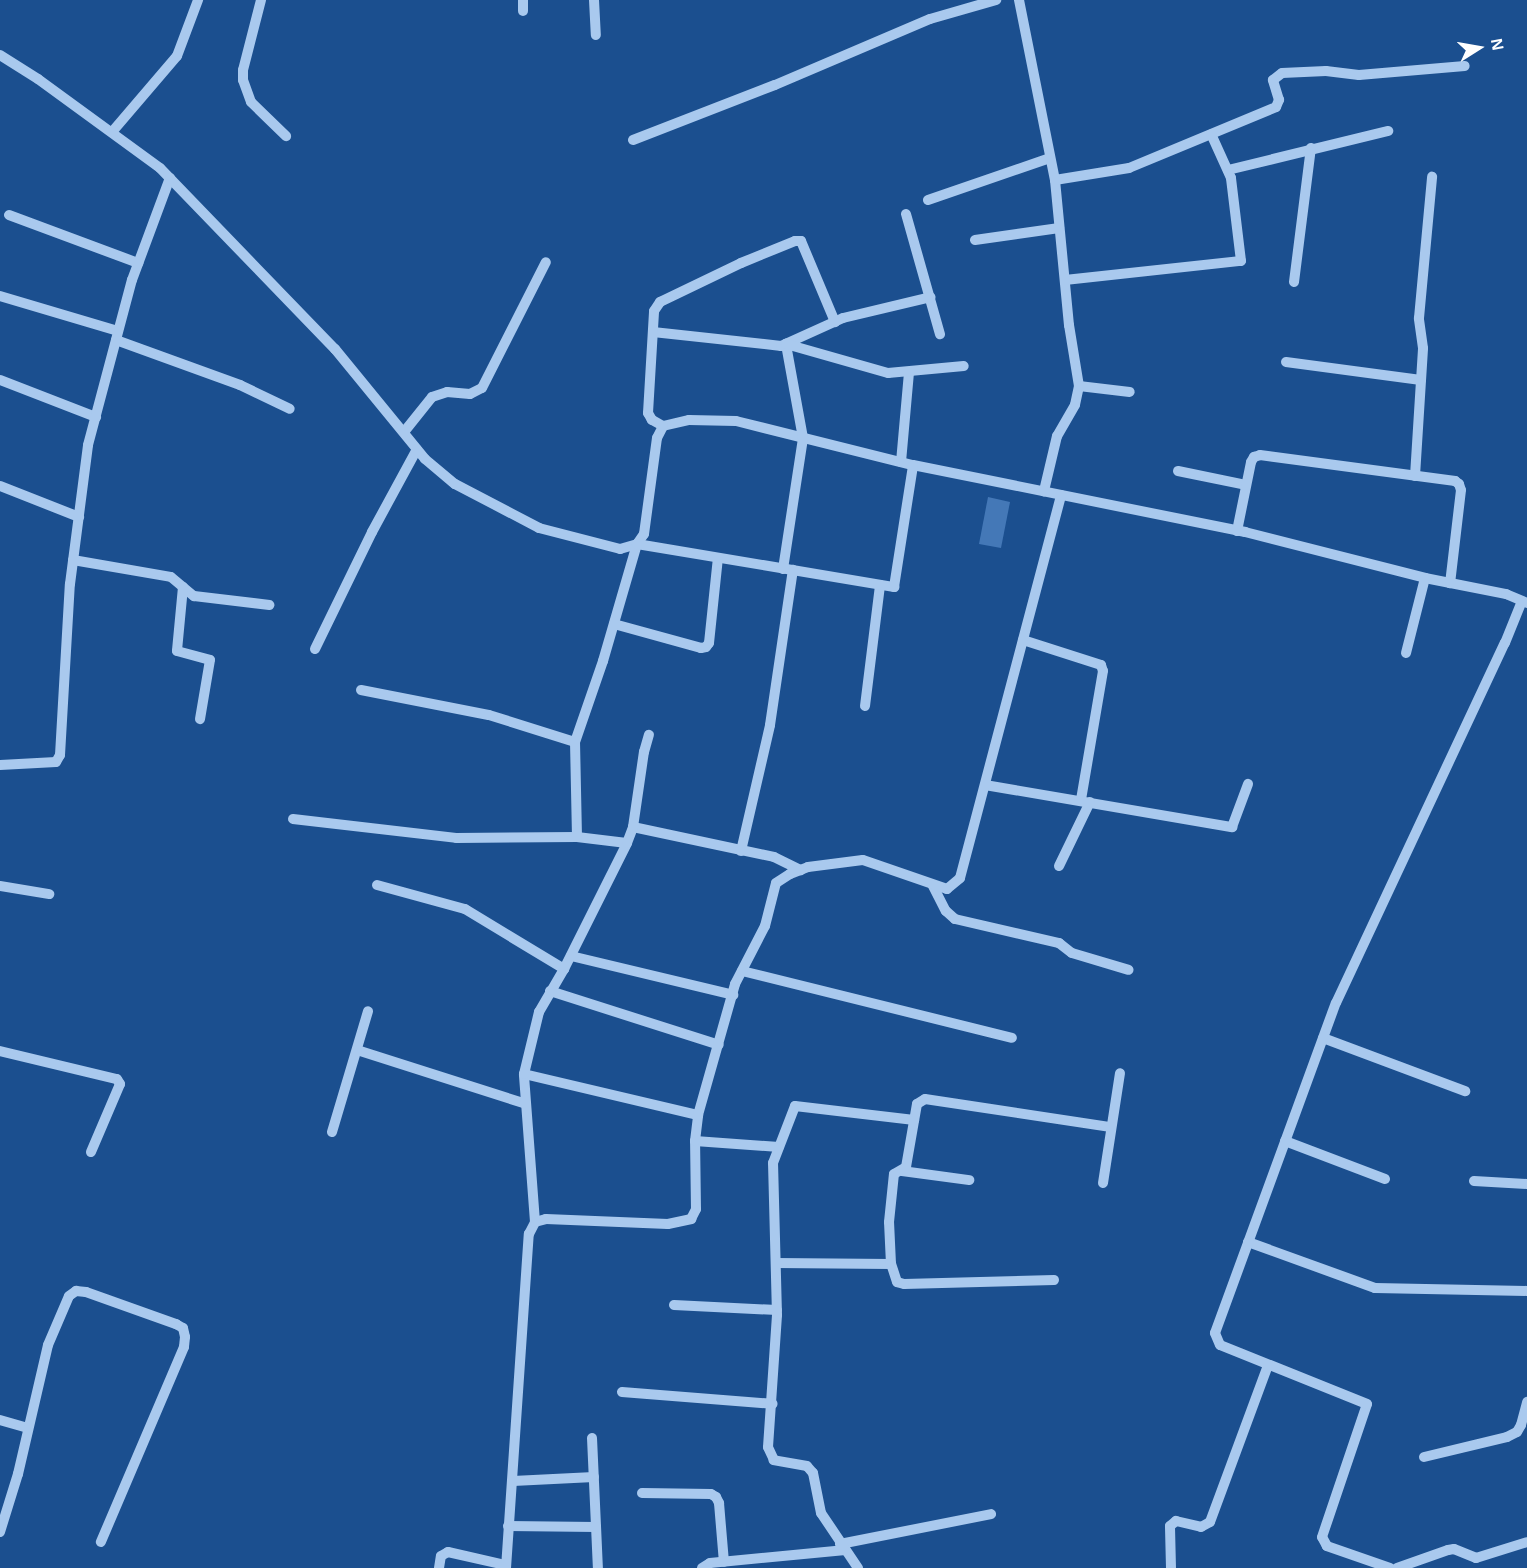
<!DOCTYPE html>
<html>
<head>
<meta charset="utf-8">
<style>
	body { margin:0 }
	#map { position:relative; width:1527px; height:1568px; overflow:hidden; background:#1b4f8f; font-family:Helvetica,sans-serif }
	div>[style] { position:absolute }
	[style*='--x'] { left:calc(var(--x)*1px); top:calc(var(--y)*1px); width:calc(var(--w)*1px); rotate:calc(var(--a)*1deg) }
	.building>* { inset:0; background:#4478b7 }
	.minor>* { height:10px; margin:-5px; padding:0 5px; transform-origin:5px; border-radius:5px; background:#a9c9ee }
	span { translate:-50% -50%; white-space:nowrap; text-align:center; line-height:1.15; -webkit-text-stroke:5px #1b4f8f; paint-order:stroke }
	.north { position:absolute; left:1449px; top:18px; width:60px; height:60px; -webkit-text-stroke:4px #1b4f8f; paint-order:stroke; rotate:79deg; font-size:16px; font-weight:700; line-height:24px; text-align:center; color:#fff }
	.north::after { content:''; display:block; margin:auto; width:21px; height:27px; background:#fff; clip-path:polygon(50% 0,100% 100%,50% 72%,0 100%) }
</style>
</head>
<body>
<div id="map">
	<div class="building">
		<i style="clip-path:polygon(988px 497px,1010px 502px,1001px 548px,979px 544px)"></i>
	</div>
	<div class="minor">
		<i style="--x:261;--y:0;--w:72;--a:104.4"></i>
		<i style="--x:243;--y:70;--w:10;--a:90"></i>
		<i style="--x:243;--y:80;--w:23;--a:70"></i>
		<i style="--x:251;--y:102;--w:49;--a:44.2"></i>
		<i style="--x:523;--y:0;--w:11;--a:90"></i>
		<i style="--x:594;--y:0;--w:35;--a:87"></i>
		<i style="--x:1019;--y:0;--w:184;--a:78.7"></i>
		<i style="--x:1055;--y:180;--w:146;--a:84.5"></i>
		<i style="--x:1069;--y:325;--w:62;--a:80.7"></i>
		<i style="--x:1079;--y:386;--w:19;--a:102"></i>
		<i style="--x:1075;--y:405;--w:36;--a:120"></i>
		<i style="--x:1057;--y:436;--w:57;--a:103.3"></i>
		<i style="--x:0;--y:55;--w:45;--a:32.3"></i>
		<i style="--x:38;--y:79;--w:151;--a:36.1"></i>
		<i style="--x:160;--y:168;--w:252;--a:46"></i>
		<i style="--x:335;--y:349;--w:142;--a:50.7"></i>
		<i style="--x:425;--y:459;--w:39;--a:40"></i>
		<i style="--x:455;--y:484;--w:95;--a:27.6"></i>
		<i style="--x:539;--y:528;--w:84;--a:14.5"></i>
		<i style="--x:620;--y:549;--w:18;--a:-16"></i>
		<i style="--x:637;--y:544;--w:12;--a:-55"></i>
		<i style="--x:644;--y:534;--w:97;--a:-82.3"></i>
		<i style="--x:657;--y:438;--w:13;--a:-63"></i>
		<i style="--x:663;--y:426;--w:27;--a:-13"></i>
		<i style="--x:689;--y:420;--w:47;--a:1.2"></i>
		<i style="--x:736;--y:421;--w:182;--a:14"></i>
		<i style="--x:913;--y:465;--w:339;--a:11.4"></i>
		<i style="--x:1245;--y:532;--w:186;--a:14.3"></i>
		<i style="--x:1425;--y:578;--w:83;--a:11.2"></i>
		<i style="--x:1506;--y:594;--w:23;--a:23"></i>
		<i style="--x:112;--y:132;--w:100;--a:-49.5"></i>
		<i style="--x:177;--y:56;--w:60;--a:-69.4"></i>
		<i style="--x:633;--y:140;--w:152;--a:-21.2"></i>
		<i style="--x:775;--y:85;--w:168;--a:-23.1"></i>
		<i style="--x:930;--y:19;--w:69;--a:-16.1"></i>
		<i style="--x:1228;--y:170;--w:165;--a:-13.7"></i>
		<i style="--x:1055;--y:180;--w:75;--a:-9.2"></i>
		<i style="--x:1129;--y:168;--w:159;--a:-22.5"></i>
		<i style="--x:1276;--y:107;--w:8;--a:-67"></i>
		<i style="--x:1279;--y:100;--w:21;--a:-107"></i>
		<i style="--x:1273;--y:80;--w:11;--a:-38"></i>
		<i style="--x:1282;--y:73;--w:44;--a:-2.6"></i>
		<i style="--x:1326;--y:71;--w:33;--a:7"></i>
		<i style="--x:1359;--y:75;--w:106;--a:-4.9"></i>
		<i style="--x:928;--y:200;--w:129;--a:-19"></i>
		<i style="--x:906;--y:214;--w:125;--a:74.2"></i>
		<i style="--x:9;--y:215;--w:138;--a:20.4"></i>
		<i style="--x:975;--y:240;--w:85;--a:-8.1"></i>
		<i style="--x:1065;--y:280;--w:177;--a:-6.2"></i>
		<i style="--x:1241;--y:261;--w:84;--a:-96.9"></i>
		<i style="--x:1231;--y:178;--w:48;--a:-114.4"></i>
		<i style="--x:1294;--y:282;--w:135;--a:-82.8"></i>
		<i style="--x:0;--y:296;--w:123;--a:16.5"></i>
		<i style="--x:653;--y:332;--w:129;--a:6.2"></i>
		<i style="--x:781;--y:346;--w:68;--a:-24.3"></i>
		<i style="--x:843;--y:318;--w:90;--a:-13.4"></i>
		<i style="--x:116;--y:340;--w:132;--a:19.9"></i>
		<i style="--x:240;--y:385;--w:55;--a:25.6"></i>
		<i style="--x:1286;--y:362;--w:136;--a:7.6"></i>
		<i style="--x:0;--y:380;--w:103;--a:21.1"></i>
		<i style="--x:1079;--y:386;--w:51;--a:6.7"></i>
		<i style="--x:663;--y:426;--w:13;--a:-151"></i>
		<i style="--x:652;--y:420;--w:8;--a:-120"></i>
		<i style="--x:648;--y:413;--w:102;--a:-86.6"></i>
		<i style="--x:654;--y:311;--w:11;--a:-56"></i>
		<i style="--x:660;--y:302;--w:90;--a:-25.7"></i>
		<i style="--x:741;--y:263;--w:58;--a:-22.2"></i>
		<i style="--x:795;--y:241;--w:6;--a:0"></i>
		<i style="--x:801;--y:241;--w:88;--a:67.2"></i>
		<i style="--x:404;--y:432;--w:45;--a:-51.3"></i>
		<i style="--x:432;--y:397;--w:16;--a:-18"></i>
		<i style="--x:447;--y:392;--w:23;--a:5"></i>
		<i style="--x:470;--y:394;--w:13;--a:-27"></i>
		<i style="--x:482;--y:388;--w:141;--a:-63.1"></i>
		<i style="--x:901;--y:462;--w:90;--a:-84.9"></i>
		<i style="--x:1178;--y:471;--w:69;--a:11.6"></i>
		<i style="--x:1415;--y:476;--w:128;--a:-86.4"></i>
		<i style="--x:1423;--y:348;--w:30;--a:-98"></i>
		<i style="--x:1419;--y:318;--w:142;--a:-84.7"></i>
		<i style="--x:0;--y:486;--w:85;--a:21.4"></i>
		<i style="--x:1237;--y:531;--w:70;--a:-78.5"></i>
		<i style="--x:1251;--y:462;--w:6;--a:-59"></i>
		<i style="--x:1254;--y:457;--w:6;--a:-18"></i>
		<i style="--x:1260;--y:455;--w:197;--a:7.6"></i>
		<i style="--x:1455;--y:481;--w:5;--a:37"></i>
		<i style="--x:1459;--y:484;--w:6;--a:72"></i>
		<i style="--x:1461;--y:490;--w:94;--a:96.7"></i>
		<i style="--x:73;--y:560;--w:99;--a:9.8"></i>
		<i style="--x:171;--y:577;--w:30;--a:40"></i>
		<i style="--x:194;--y:596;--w:76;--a:6.8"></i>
		<i style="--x:783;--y:569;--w:133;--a:-81.3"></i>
		<i style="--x:803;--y:438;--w:96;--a:-100.3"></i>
		<i style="--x:786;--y:344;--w:106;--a:15.9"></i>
		<i style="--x:888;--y:373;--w:76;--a:-5.3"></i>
		<i style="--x:183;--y:587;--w:64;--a:95.4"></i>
		<i style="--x:177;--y:651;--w:34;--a:15"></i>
		<i style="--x:210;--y:660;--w:60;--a:99.6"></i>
		<i style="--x:614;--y:624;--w:90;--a:15.4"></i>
		<i style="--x:701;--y:648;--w:5;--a:-11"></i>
		<i style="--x:706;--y:647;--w:5;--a:-53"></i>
		<i style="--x:709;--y:643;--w:85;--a:-84"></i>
		<i style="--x:1023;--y:640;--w:82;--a:17.8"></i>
		<i style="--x:1101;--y:665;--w:6;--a:72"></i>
		<i style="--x:1103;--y:671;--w:131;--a:99.7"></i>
		<i style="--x:315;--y:649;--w:130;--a:-64"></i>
		<i style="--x:372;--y:532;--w:94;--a:-61.5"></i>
		<i style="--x:1406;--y:653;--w:77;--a:-75.8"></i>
		<i style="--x:361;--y:690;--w:130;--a:11.1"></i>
		<i style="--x:489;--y:715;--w:90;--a:17.4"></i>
		<i style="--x:865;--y:706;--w:122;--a:-82.9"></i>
		<i style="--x:0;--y:765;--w:56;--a:-3.1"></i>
		<i style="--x:56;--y:762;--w:8;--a:-60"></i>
		<i style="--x:60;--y:755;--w:171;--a:-86.7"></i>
		<i style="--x:70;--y:584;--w:140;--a:-82.6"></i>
		<i style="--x:88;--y:445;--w:171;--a:-75.1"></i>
		<i style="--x:132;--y:280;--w:109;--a:-69.6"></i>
		<i style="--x:985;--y:785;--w:251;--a:9.7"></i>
		<i style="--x:1232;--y:827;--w:46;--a:-69.6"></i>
		<i style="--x:293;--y:819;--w:164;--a:6.6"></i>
		<i style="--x:456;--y:838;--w:121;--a:-0.5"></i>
		<i style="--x:577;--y:837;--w:50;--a:6.8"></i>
		<i style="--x:633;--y:827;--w:144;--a:12"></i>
		<i style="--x:774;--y:857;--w:30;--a:26"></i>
		<i style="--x:577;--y:837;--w:95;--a:-91.2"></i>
		<i style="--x:575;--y:742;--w:86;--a:-70.9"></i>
		<i style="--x:603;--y:661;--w:122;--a:-73.8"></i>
		<i style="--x:637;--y:544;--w:261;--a:9.5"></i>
		<i style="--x:894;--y:587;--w:123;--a:-81.1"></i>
		<i style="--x:741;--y:851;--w:129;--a:-77"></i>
		<i style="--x:770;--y:725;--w:157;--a:-81.6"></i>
		<i style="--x:1059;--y:866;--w:71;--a:-64.2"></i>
		<i style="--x:377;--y:885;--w:91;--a:15.3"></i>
		<i style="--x:465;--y:909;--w:116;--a:31.2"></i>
		<i style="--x:0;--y:886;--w:50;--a:9.3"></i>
		<i style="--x:933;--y:886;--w:28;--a:63"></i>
		<i style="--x:946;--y:911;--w:12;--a:42"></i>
		<i style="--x:955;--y:919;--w:107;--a:13"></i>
		<i style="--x:1059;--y:943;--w:16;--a:38"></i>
		<i style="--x:1072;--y:953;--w:59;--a:16.6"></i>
		<i style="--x:571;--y:956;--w:167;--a:13.5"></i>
		<i style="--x:742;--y:971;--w:278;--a:13.9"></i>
		<i style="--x:550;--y:991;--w:177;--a:17.7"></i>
		<i style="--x:1323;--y:1038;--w:152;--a:20.5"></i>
		<i style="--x:357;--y:1050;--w:177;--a:17.7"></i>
		<i style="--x:0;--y:1051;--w:120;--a:13.5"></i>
		<i style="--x:117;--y:1079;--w:6;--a:59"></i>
		<i style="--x:120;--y:1084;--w:74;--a:113.1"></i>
		<i style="--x:524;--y:1074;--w:179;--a:13.3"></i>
		<i style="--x:332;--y:1132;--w:126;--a:-73.4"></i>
		<i style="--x:695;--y:1141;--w:84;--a:4.1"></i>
		<i style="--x:1285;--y:1141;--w:107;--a:20.8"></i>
		<i style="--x:902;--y:1171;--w:68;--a:7.7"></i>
		<i style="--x:1474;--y:1181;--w:53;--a:3.2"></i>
		<i style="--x:1103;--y:1183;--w:111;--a:-81.2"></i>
		<i style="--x:535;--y:1222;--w:11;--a:-15"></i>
		<i style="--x:546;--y:1219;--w:122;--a:2.3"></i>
		<i style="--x:668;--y:1224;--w:24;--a:-12"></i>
		<i style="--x:691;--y:1219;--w:11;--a:-63"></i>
		<i style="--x:696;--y:1209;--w:68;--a:-90.8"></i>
		<i style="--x:695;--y:1141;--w:26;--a:-83"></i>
		<i style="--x:698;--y:1115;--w:136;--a:-74.2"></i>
		<i style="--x:735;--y:984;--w:65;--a:-62.7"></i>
		<i style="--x:765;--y:926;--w:44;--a:-75.7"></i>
		<i style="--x:776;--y:883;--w:17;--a:-33"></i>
		<i style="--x:790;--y:874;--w:19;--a:-21"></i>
		<i style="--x:808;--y:867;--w:55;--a:-7.3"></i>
		<i style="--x:863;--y:860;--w:89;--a:19"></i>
		<i style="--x:947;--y:889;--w:17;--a:-40"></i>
		<i style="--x:960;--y:878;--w:396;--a:-75.2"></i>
		<i style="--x:1248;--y:1242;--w:135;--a:19.9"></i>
		<i style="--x:1375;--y:1288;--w:152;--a:1.1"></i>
		<i style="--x:776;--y:1263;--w:115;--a:0.5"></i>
		<i style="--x:1054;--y:1280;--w:150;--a:178.5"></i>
		<i style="--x:904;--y:1284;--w:7;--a:-164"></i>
		<i style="--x:897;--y:1282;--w:19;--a:-108"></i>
		<i style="--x:891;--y:1264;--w:42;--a:-92.7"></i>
		<i style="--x:889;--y:1222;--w:48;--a:-84.1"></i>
		<i style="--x:894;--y:1174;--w:14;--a:-30"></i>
		<i style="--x:906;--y:1167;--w:64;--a:-80.1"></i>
		<i style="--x:917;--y:1104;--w:9;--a:-32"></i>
		<i style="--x:925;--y:1099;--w:188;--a:8.6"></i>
		<i style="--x:674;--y:1305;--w:103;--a:2.8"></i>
		<i style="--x:622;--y:1392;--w:151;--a:4.5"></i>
		<i style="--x:0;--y:1420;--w:29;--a:16"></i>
		<i style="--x:592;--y:1438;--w:130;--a:87.4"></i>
		<i style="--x:1424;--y:1457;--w:85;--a:-13.5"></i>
		<i style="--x:1507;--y:1437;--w:11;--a:-27"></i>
		<i style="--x:1517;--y:1432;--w:8;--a:-60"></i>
		<i style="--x:1521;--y:1425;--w:24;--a:-75"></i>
		<i style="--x:513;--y:1481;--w:81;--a:-2.8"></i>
		<i style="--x:642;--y:1493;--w:69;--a:0.8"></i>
		<i style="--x:711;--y:1494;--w:6;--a:31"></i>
		<i style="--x:716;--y:1497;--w:7;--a:63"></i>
		<i style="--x:719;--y:1503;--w:59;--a:85.2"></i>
		<i style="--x:508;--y:1526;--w:88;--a:0.7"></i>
		<i style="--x:0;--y:1532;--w:61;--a:-72.8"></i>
		<i style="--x:18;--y:1474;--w:132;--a:-76.9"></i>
		<i style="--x:48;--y:1345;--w:53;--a:-66.8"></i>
		<i style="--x:69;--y:1296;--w:9;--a:-36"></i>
		<i style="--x:76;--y:1291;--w:10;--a:6"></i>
		<i style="--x:86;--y:1292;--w:96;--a:19.6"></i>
		<i style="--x:176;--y:1324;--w:8;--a:30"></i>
		<i style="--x:183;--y:1328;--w:9;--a:77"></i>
		<i style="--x:185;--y:1337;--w:10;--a:96"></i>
		<i style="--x:184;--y:1347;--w:212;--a:113.1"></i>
		<i style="--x:840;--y:1544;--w:154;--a:-11.2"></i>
		<i style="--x:439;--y:1568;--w:12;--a:-81"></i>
		<i style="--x:441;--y:1556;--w:8;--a:-30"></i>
		<i style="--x:448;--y:1552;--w:58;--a:12.8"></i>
		<i style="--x:506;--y:1568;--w:335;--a:-86.1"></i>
		<i style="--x:529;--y:1234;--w:13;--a:-63"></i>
		<i style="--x:535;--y:1222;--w:148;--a:-94.3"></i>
		<i style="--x:524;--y:1074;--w:64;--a:-76.4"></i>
		<i style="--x:539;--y:1012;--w:50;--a:-59.8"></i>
		<i style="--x:564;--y:969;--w:141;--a:-63.4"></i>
		<i style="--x:627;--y:843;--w:17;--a:-69"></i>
		<i style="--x:633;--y:827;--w:76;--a:-81.7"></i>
		<i style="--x:644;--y:752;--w:18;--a:-74"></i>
		<i style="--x:702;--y:1568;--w:9;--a:-32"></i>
		<i style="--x:710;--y:1563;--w:136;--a:-5.5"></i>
		<i style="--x:858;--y:1568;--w:66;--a:-123.9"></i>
		<i style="--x:821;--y:1513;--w:41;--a:-101.3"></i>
		<i style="--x:813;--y:1473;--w:9;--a:-131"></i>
		<i style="--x:807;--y:1466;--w:34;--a:-170"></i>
		<i style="--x:774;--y:1460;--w:14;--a:-115"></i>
		<i style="--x:768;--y:1447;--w:132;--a:-86.1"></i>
		<i style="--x:777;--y:1315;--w:152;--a:-91.5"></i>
		<i style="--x:773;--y:1163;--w:61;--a:-68.9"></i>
		<i style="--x:795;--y:1106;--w:120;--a:6.7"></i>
		<i style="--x:1171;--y:1568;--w:42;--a:-91.4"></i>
		<i style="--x:1170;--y:1526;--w:8;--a:-40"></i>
		<i style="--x:1176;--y:1521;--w:26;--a:13"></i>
		<i style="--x:1201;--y:1527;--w:10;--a:-29"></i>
		<i style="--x:1210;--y:1522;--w:167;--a:-69.7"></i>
		<i style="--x:1390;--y:1568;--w:67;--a:-160.8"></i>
		<i style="--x:1327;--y:1546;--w:10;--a:-119"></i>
		<i style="--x:1322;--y:1537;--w:140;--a:-71.3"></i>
		<i style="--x:1367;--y:1404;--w:158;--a:-158.1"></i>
		<i style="--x:1220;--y:1345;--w:13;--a:-113"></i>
		<i style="--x:1215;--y:1333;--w:351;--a:-69.9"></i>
		<i style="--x:1336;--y:1003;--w:398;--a:-64.9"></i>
		<i style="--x:1505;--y:643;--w:45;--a:-68"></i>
		<i style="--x:1397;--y:1568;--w:54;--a:-19.4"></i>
		<i style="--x:1448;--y:1550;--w:6;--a:-9"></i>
		<i style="--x:1454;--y:1549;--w:24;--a:22"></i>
		<i style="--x:1476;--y:1558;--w:53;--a:-17.4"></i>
	</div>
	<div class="north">N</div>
</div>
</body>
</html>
